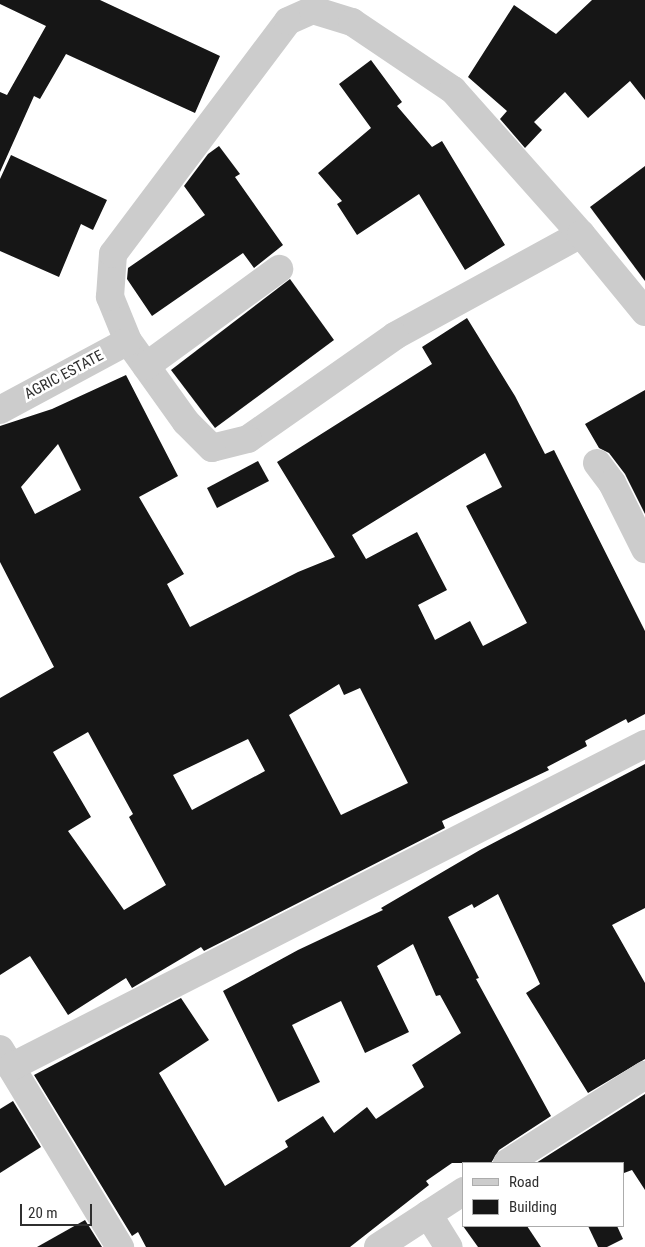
<!DOCTYPE html>
<html>
<head>
<meta charset="utf-8">
<style>
	body { margin:0 }
	#map { position:relative; width:645px; height:1247px; overflow:hidden; background:#fff; font-family:"Roboto Condensed",sans-serif }
	div>[style] { position:absolute }
	[style*='--x'] { left:calc(var(--x)*1px); top:calc(var(--y)*1px); width:calc(var(--w)*1px); rotate:calc(var(--a)*1deg) }
	.building>* { inset:0; background:#161616 }
	.minor>* { height:28px; margin:-14px; padding:0 14px; transform-origin:14px; border-radius:14px; background:#ccc }
	span { translate:-50% -50%; white-space:nowrap; text-align:center; line-height:1.15; -webkit-text-stroke:5px #fff; paint-order:stroke }
	.street-label { font-size:15px; color:#2f2f2f }
	.legend { position:absolute; left:462px; top:1162px; width:162px; height:65px; box-sizing:border-box; background:#fff; border:1px solid #acacac; margin:0; padding:6px 9px; list-style:none; font-size:15px; color:#2f2f2f }
	.legend li { display:flex; align-items:center; gap:10px; height:25px }
	.legend b { width:25px; border:1px solid #acacac }
	.scale { position:absolute; left:20px; top:1204px; width:72px; height:22px; box-sizing:border-box; border:2px solid #2f2f2f; border-top:0; padding-left:6px; font-size:15px; line-height:18px; white-space:nowrap; color:#2f2f2f; -webkit-text-stroke:4px #fff; paint-order:stroke }
</style>
</head>
<body>
<div id="map">
	<div class="building">
		<i style="clip-path:polygon(0 0,100px 0,220px 56px,195px 113px,66px 54px,40px 99px,34px 96px,0 172px,0 92px,7px 95px,46px 26px,0 4px)"></i>
		<i style="clip-path:polygon(592px 0,645px 0,645px 100px,630px 81px,588px 118px,565px 92px,534px 122px,542px 130px,525px 148px,500px 119px,507px 111px,468px 77px,514px 5px,556px 34px)"></i>
		<i style="clip-path:polygon(371px 60px,402px 102px,397px 106px,432px 147px,442px 141px,505px 245px,465px 270px,419px 194px,357px 235px,337px 204px,342px 201px,318px 173px,371px 128px,339px 84px)"></i>
		<i style="clip-path:polygon(219px 146px,240px 174px,235px 177px,283px 245px,254px 268px,243px 253px,152px 316px,127px 279px,128px 268px,205px 215px,184px 186px,208px 154px)"></i>
		<i style="clip-path:polygon(11px 155px,107px 200px,93px 230px,81px 224px,59px 277px,0 251px,0 179px)"></i>
		<i style="clip-path:polygon(645px 166px,645px 281px,590px 207px)"></i>
		<i style="clip-path:polygon(290px 279px,334px 340px,215px 428px,171px 370px)"></i>
		<i style="clip-path:polygon(evenodd,467px 318px,515px 396px,545px 454px,554px 450px,645px 631px,645px 714px,628px 723px,626px 719px,585px 741px,587px 746px,547px 767px,549px 770px,442px 821px,445px 828px,204px 951px,201px 947px,132px 988px,126px 978px,68px 1015px,30px 956px,0 975px,0 698px,54px 667px,0 562px,0 426px,52px 409px,126px 375px,178px 476px,139px 497px,184px 574px,167px 584px,190px 627px,298px 572px,335px 557px,277px 462px,432px 364px,422px 347px,467px 318px,58px 444px,81px 490px,35px 514px,21px 487px,58px 444px,467px 318px,485px 453px,502px 487px,466px 506px,527px 623px,483px 646px,470px 621px,435px 640px,418px 605px,447px 590px,417px 532px,366px 559px,352px 535px,485px 453px,467px 318px,339px 684px,344px 695px,360px 688px,408px 783px,341px 815px,289px 715px,339px 684px,467px 318px,88px 732px,133px 814px,129px 817px,166px 885px,124px 910px,68px 831px,91px 817px,53px 752px,88px 732px,467px 318px,248px 739px,265px 771px,192px 810px,173px 775px,248px 739px)"></i>
		<i style="clip-path:polygon(645px 390px,645px 514px,625px 474px,609px 453px,599px 448px,585px 424px)"></i>
		<i style="clip-path:polygon(258px 461px,269px 481px,217px 508px,207px 488px)"></i>
		<i style="clip-path:polygon(645px 764px,645px 908px,612px 925px,645px 983px,645px 1059px,588px 1093px,526px 993px,540px 984px,498px 894px,474px 908px,472px 904px,448px 917px,479px 978px,476px 979px,551px 1116px,499px 1150px,491px 1163px,452px 1163px,426px 1181px,429px 1185px,350px 1247px,146px 1247px,138px 1232px,132px 1236px,34px 1075px,181px 998px,209px 1040px,159px 1073px,225px 1186px,288px 1147px,285px 1141px,323px 1116px,334px 1133px,367px 1107px,376px 1119px,424px 1087px,412px 1065px,461px 1033px,440px 995px,436px 996px,413px 944px,377px 966px,409px 1032px,365px 1053px,341px 1001px,292px 1025px,320px 1082px,278px 1102px,223px 991px,298px 950px,383px 910px,381px 908px,480px 850px)"></i>
		<i style="clip-path:polygon(645px 1094px,645px 1190px,632px 1170px,624px 1173px,624px 1163px,536px 1163px)"></i>
		<i style="clip-path:polygon(13px 1101px,41px 1147px,0 1173px,0 1109px)"></i>
		<i style="clip-path:polygon(85px 1220px,102px 1247px,37px 1247px)"></i>
		<i style="clip-path:polygon(463px 1226px,527px 1226px,541px 1247px,478px 1247px)"></i>
		<i style="clip-path:polygon(588px 1226px,617px 1226px,623px 1239px,607px 1247px,598px 1247px)"></i>
	</div>
	<div class="minor">
		<i style="--x:581;--y:234;--w:212;--a:151.3"></i>
		<i style="--x:395;--y:336;--w:179;--a:145"></i>
		<i style="--x:248;--y:439;--w:37;--a:166"></i>
		<i style="--x:212;--y:448;--w:37;--a:-135"></i>
		<i style="--x:186;--y:422;--w:100;--a:-125.6"></i>
		<i style="--x:128;--y:341;--w:48;--a:-112.2"></i>
		<i style="--x:110;--y:297;--w:43;--a:-86"></i>
		<i style="--x:113;--y:254;--w:291;--a:-53.1"></i>
		<i style="--x:288;--y:21;--w:27;--a:-24"></i>
		<i style="--x:313;--y:10;--w:41;--a:17.1"></i>
		<i style="--x:352;--y:22;--w:122;--a:34"></i>
		<i style="--x:453;--y:90;--w:193;--a:48.4"></i>
		<i style="--x:581;--y:234;--w:101;--a:50.6"></i>
		<i style="--x:146;--y:366;--w:165;--a:-36.1"></i>
		<i style="--x:0;--y:410;--w:145;--a:-28.3"></i>
		<i style="--x:597;--y:463;--w:25;--a:53"></i>
		<i style="--x:612;--y:483;--w:74;--a:63.4"></i>
		<i style="--x:0;--y:1049;--w:232;--a:58.8"></i>
		<i style="--x:11;--y:1067;--w:712;--a:-27"></i>
		<i style="--x:507;--y:1163;--w:164;--a:-32.5"></i>
		<i style="--x:428;--y:1214;--w:39;--a:58"></i>
		<i style="--x:378;--y:1247;--w:103;--a:-33.1"></i>
	</div>
	<div class="street-label">
		<span style="left:64px;top:375px;rotate:-28deg">AGRIC ESTATE</span>
	</div>
	<ul class="legend">
	<li><b style="height:6px;background:#ccc"></b>Road</li>
	<li><b style="height:14px;background:#161616"></b>Building</li>
	</ul>
	<div class="scale">20 m</div>
</div>
</body>
</html>
